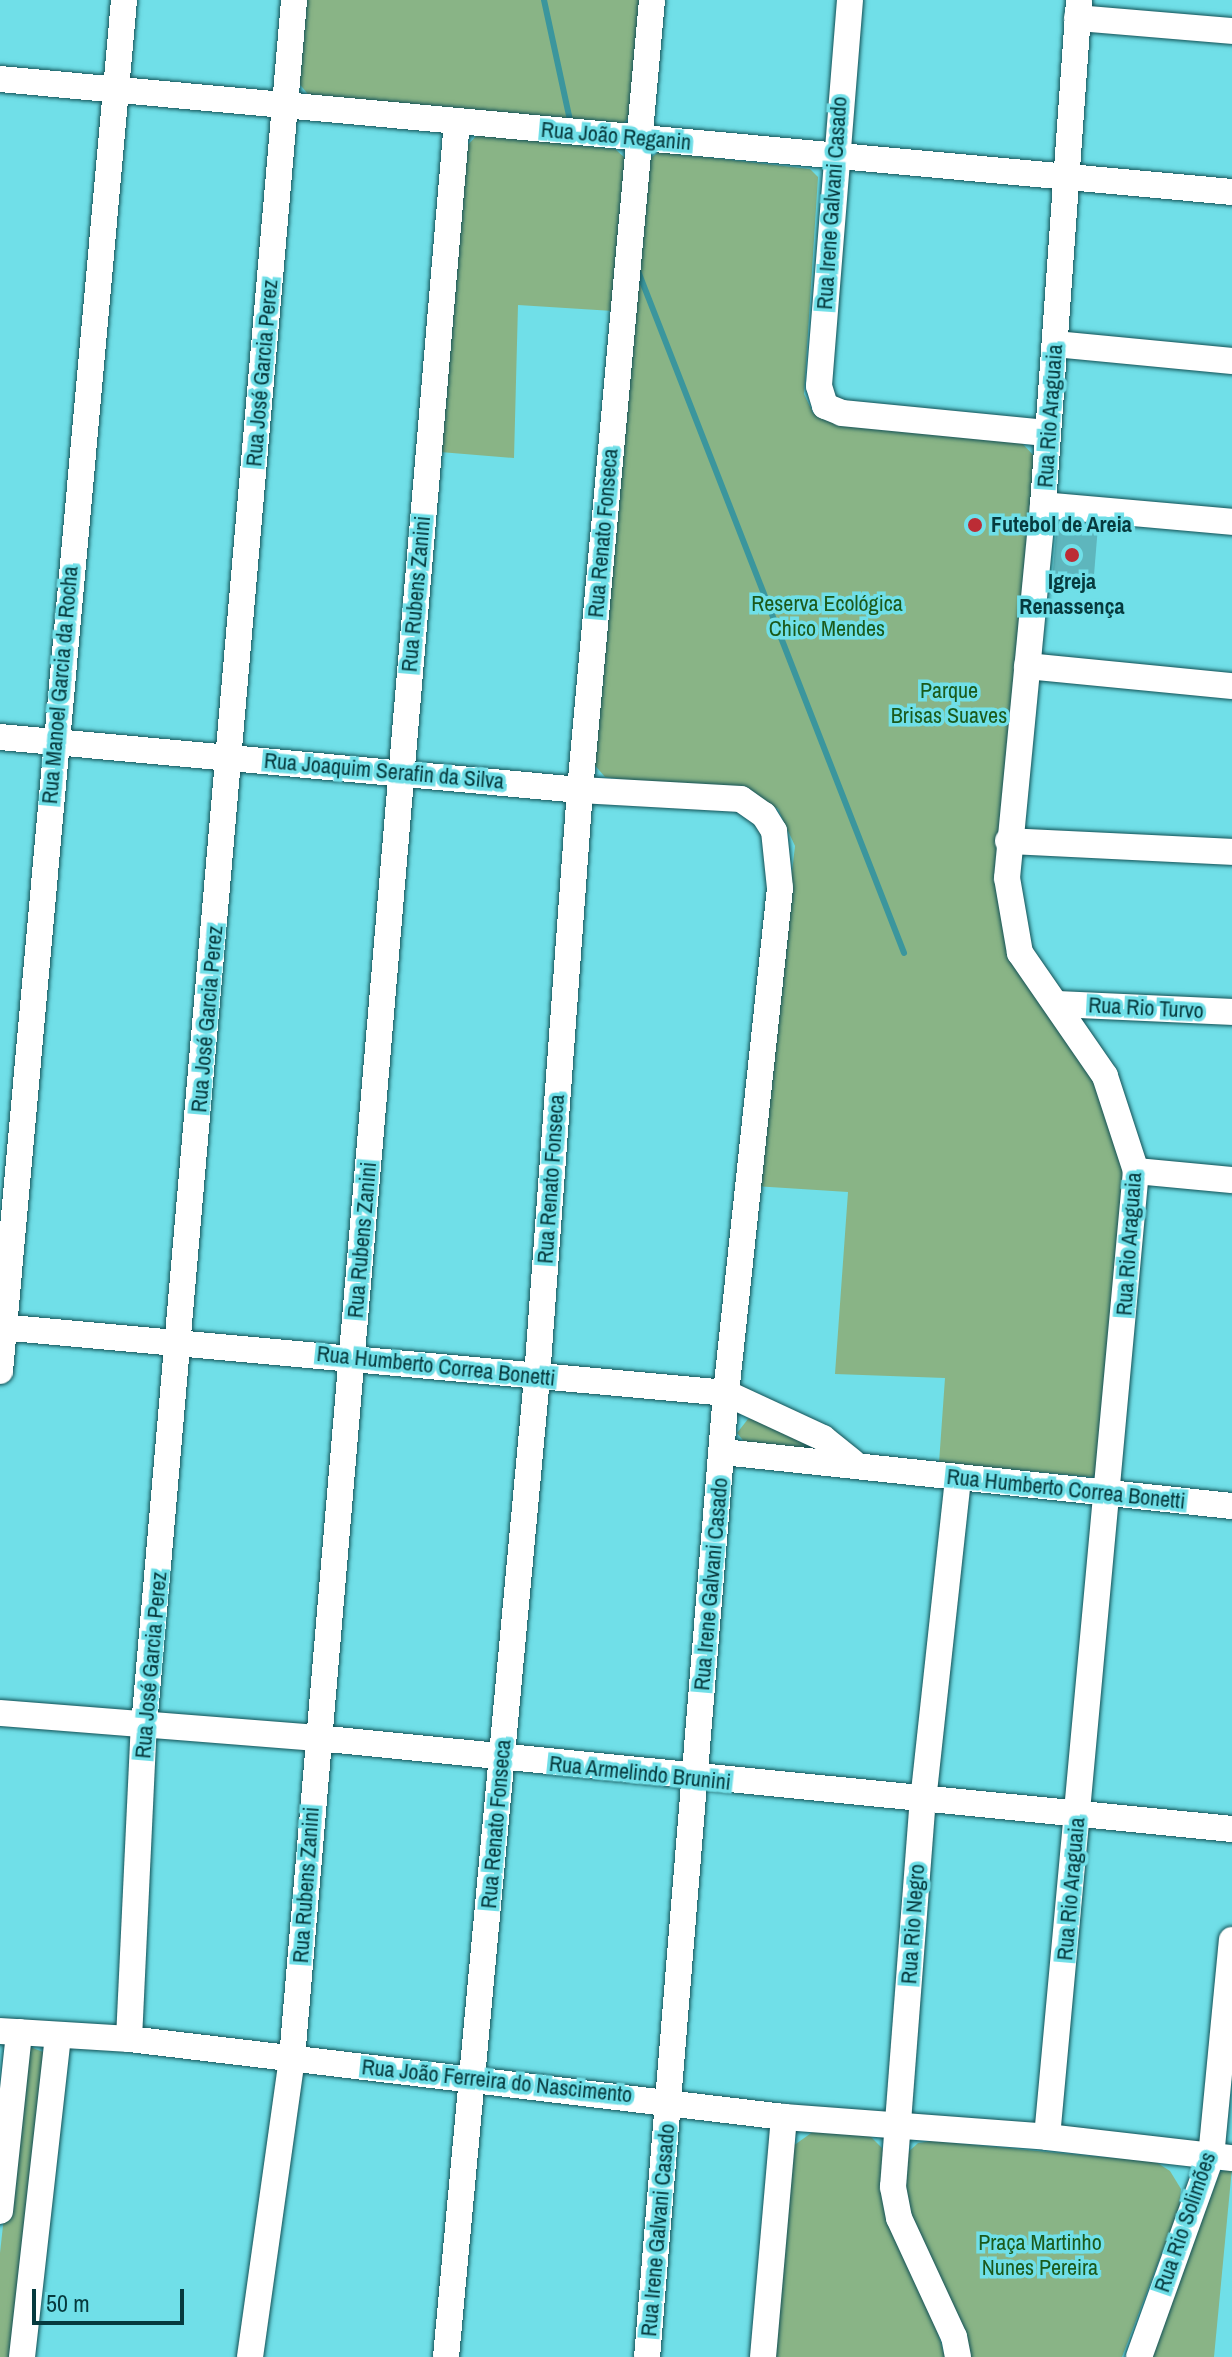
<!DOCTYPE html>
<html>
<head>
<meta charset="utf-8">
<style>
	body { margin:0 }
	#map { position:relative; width:1232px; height:2357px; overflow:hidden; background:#70dfe8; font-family:"Archivo Narrow",sans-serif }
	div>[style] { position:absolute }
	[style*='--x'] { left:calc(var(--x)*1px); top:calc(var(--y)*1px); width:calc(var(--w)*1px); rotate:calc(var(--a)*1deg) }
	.green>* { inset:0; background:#89b486 }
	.stream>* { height:6px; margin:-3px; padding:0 3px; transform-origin:3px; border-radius:3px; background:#3b969d }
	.building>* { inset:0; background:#5eb6bd }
	.roads { filter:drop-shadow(0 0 2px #115055) drop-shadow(0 0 2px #115055) }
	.minor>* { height:26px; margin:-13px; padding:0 13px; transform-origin:13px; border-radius:13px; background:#fff }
	.dots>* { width:22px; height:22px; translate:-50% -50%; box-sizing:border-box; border:4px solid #70dfe8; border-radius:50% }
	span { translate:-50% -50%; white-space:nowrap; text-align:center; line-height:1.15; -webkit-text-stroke:7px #70dfe8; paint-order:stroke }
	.street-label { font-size:22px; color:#063a3e }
	.poi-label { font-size:22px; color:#063a3e; font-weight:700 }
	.left { translate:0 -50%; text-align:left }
	.park-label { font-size:22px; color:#1a591a }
	.scale { position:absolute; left:32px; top:2289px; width:152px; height:36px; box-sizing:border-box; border:4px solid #063a3e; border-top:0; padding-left:10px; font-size:24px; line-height:28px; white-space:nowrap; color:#063a3e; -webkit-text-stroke:6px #70dfe8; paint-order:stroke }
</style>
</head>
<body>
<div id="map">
	<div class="green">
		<i style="clip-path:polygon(304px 0,644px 0,634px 111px,622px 125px,312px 99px,297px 81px)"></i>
		<i style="clip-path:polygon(477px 135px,615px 149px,625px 158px,613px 311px,518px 305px,514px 458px,440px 452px,467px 146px)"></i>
		<i style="clip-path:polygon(659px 152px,810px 169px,818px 177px,804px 394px,813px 413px,836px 423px,1019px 440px,1035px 457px,1005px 930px,1097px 1079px,1127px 1169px,1101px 1471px,1092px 1477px,939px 1463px,945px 1378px,835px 1374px,848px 1192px,756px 1186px,795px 846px,778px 809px,757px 796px,605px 777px,593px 763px,646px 161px)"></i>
		<i style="clip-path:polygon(748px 1419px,757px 1419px,824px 1451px,747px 1445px,737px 1433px)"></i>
		<i style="clip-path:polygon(30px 2047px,46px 2053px,14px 2357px,0 2357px,0 2253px,21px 2061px)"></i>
		<i style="clip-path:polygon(814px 2131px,870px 2136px,882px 2148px,945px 2357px,773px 2357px,793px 2146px)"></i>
		<i style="clip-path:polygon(932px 2141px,1156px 2162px,1170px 2171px,1181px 2189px,1179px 2208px,1122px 2357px,967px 2357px,908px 2212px,903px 2157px,918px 2143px)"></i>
		<i style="clip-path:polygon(1232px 2168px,1214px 2357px,1150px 2357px,1220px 2172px)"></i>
	</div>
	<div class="stream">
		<i style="--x:544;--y:0;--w:119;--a:77.8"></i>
		<i style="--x:638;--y:271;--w:732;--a:68.69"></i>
	</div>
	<div class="building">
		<i style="clip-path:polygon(1057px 522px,1098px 526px,1093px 587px,1052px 583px)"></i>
	</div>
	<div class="roads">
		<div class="minor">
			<i style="--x:850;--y:0;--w:387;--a:94.6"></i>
			<i style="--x:819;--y:386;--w:21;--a:73"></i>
			<i style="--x:825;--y:406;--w:18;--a:22"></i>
			<i style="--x:842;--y:413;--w:205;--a:5.6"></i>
			<i style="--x:1077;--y:18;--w:156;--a:4.8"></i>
			<i style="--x:0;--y:79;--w:1237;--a:5.24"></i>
			<i style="--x:1055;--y:344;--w:178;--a:5.5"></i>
			<i style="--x:1043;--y:505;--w:190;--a:5.1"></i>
			<i style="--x:1027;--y:666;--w:206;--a:5.6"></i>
			<i style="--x:0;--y:737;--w:582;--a:5.22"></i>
			<i style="--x:580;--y:790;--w:161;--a:3.2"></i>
			<i style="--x:741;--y:799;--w:28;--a:35"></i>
			<i style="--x:764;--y:815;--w:19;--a:58"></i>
			<i style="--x:774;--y:831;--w:57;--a:84"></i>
			<i style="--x:780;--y:888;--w:508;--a:96.1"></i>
			<i style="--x:726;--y:1393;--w:967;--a:94.68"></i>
			<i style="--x:1008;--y:841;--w:224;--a:2.8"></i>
			<i style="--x:1059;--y:1004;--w:173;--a:2.6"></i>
			<i style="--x:1136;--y:1171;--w:96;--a:5.4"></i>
			<i style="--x:0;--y:1327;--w:729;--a:5.19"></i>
			<i style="--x:726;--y:1393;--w:107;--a:24.9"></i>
			<i style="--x:823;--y:1438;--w:38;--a:39"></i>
			<i style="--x:0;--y:1371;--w:1377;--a:-84.83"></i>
			<i style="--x:723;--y:1452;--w:512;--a:6.06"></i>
			<i style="--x:0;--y:1713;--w:318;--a:4.5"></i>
			<i style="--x:317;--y:1738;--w:920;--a:5.68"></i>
			<i style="--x:0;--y:2031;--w:129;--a:3.5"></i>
			<i style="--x:129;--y:2039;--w:660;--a:6.79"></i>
			<i style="--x:784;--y:2117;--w:264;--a:4.3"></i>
			<i style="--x:1047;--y:2137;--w:186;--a:6.5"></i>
			<i style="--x:129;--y:2039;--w:313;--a:-87.3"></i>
			<i style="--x:144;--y:1726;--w:1733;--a:-85.03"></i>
			<i style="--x:1047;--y:2137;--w:970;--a:-84.74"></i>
			<i style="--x:1136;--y:1171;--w:100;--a:-108.1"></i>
			<i style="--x:1105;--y:1076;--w:150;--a:-124.6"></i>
			<i style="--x:1020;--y:953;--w:76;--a:-99.8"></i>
			<i style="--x:1007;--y:878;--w:375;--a:-84.5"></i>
			<i style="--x:1043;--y:505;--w:506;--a:-85.92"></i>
			<i style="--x:0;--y:2211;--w:180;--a:-83.9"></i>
			<i style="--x:22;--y:2357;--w:324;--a:-83.6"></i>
			<i style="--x:250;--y:2357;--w:302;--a:-82"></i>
			<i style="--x:292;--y:2058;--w:1944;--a:-85.13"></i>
			<i style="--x:446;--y:2357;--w:984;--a:-84.69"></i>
			<i style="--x:537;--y:1377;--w:589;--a:-85.81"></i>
			<i style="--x:580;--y:790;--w:793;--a:-84.79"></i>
			<i style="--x:763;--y:2357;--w:241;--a:-85"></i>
			<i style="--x:958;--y:2357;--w:20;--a:-101"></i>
			<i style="--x:954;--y:2337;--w:131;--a:-114.8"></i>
			<i style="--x:899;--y:2218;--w:32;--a:-101"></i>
			<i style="--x:893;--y:2187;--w:387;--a:-85.6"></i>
			<i style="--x:923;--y:1801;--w:324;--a:-83.8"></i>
			<i style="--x:1139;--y:2357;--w:213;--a:-70.2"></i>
			<i style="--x:1211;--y:2157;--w:218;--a:-84.5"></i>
		</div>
	</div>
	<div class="dots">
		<i style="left:975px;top:525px;background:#bc2c35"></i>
		<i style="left:1072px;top:555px;background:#bc2c35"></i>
	</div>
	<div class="street-label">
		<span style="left:616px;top:136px;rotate:5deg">Rua João Reganin</span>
		<span style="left:832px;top:203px;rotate:-86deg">Rua Irene Galvani Casado</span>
		<span style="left:262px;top:373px;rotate:-85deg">Rua José Garcia Perez</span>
		<span style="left:1050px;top:416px;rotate:-86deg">Rua Rio Araguaia</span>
		<span style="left:603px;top:533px;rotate:-85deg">Rua Renato Fonseca</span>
		<span style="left:416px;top:594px;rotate:-85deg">Rua Rubens Zanini</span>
		<span style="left:60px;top:685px;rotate:-85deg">Rua Manoel Garcia da Rocha</span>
		<span style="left:384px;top:771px;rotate:5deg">Rua Joaquim Serafin da Silva</span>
		<span style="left:1146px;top:1008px;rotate:3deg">Rua Rio Turvo</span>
		<span style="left:207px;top:1019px;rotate:-85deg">Rua José Garcia Perez</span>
		<span style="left:551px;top:1179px;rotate:-86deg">Rua Renato Fonseca</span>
		<span style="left:362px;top:1240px;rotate:-85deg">Rua Rubens Zanini</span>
		<span style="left:1129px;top:1244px;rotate:-86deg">Rua Rio Araguaia</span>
		<span style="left:436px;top:1366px;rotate:6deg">Rua Humberto Correa Bonetti</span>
		<span style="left:1066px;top:1489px;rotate:6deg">Rua Humberto Correa Bonetti</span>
		<span style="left:711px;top:1584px;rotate:-85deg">Rua Irene Galvani Casado</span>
		<span style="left:151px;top:1665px;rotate:-85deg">Rua José Garcia Perez</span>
		<span style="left:640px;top:1773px;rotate:6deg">Rua Armelindo Brunini</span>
		<span style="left:496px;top:1824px;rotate:-85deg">Rua Renato Fonseca</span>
		<span style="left:306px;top:1885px;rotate:-86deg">Rua Rubens Zanini</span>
		<span style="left:1071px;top:1889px;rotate:-85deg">Rua Rio Araguaia</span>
		<span style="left:913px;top:1924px;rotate:-86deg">Rua Rio Negro</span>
		<span style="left:497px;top:2081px;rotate:6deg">Rua João Ferreira do Nascimento</span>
		<span style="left:1185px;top:2222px;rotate:-71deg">Rua Rio Solimões</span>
		<span style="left:658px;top:2230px;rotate:-85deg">Rua Irene Galvani Casado</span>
	</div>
	<div class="poi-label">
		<span class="left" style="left:991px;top:525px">Futebol de Areia</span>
		<span style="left:1072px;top:594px">Igreja<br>Renassença</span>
	</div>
	<div class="park-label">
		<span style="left:827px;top:616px">Reserva Ecológica<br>Chico Mendes</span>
		<span style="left:949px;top:703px">Parque<br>Brisas Suaves</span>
		<span style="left:1040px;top:2255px">Praça Martinho<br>Nunes Pereira</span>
	</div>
	<div class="scale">50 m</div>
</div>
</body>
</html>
